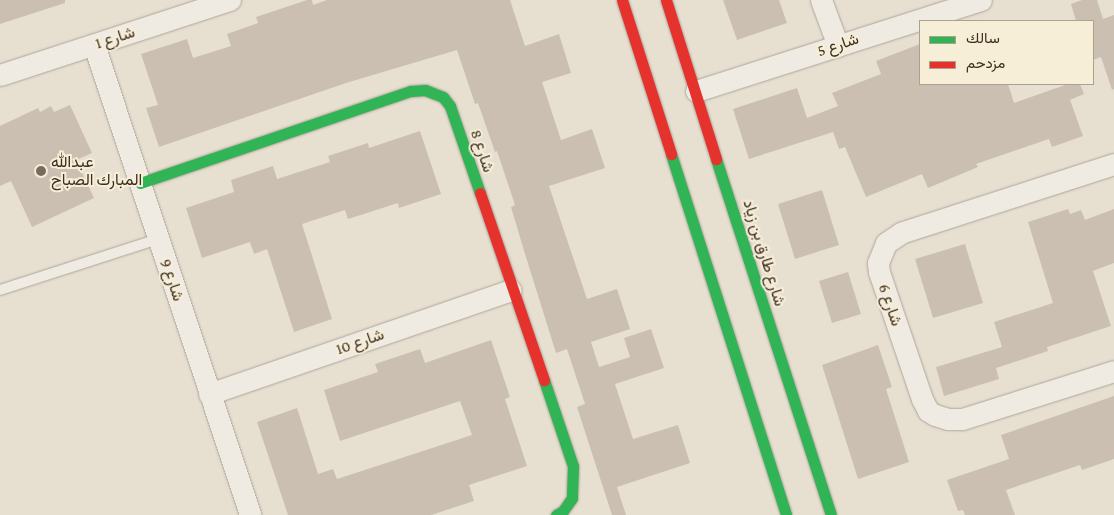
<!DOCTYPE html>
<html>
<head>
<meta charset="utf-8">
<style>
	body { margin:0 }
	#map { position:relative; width:1114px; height:515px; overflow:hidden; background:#e7e0d1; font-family:"Crimson Pro",Vazirmatn,serif }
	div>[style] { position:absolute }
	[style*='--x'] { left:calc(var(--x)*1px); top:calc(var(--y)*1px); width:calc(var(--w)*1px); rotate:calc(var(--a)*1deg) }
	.building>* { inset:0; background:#cbbfb2 }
	.roads { filter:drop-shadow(0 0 1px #ada599) drop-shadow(0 0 1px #ada599) }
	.lane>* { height:10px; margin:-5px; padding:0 5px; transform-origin:5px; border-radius:5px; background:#efebe3 }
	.street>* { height:21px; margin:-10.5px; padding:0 10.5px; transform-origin:10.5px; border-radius:10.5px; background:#efebe3 }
	.fast>* { height:11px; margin:-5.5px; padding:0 5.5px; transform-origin:5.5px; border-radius:5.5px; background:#30b455 }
	.jam>* { height:11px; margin:-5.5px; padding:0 5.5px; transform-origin:5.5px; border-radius:5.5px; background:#e5322d }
	.dots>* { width:14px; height:14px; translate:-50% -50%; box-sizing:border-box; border:2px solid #f7eed8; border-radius:50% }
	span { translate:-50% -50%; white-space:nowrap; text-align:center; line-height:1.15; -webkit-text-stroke:4px #f7eed8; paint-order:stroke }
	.street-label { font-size:16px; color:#3d2e20 }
	.poi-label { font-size:16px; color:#3d2e20 }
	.left { translate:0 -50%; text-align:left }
	.legend { position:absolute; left:919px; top:20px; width:175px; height:65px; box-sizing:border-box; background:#f7eed8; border:1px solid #ada18e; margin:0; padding:6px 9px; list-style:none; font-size:15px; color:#3d2e20 }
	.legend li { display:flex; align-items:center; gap:10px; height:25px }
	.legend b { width:25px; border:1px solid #ada18e }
</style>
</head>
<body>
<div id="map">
	<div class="building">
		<i style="clip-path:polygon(0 0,65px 0,65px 3px,0 24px)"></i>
		<i style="clip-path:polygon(307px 0,312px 0,313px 5px,327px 0,510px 0,525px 46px,559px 34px,571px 73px,542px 82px,561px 140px,592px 129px,605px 168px,549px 186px,587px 299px,617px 289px,630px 329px,591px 342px,599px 367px,630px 357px,624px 338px,651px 329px,664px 368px,615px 384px,633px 439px,678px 425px,690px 463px,617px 487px,626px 515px,612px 515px,577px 407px,585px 404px,567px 349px,556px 353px,525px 254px,511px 207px,515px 205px,497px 151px,495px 152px,478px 103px,475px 104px,457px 50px,346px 83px,159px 147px,146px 108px,158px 105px,141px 54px,187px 39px,193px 58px,231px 46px,227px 34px,258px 23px,256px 17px)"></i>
		<i style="clip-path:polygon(723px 0,779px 0,787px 23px,737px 40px)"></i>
		<i style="clip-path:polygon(1082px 0,1097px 0,1103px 19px,1114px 15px,1114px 89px,1112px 90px,1101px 57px,1093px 60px,1093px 22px,1095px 21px,1076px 21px,1071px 4px)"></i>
		<i style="clip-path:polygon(920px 44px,920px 84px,1008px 84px,1014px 103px,1068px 84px,1080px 84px,1084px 94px,1070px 100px,1083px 136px,1052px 147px,1049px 139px,976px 164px,978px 167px,928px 188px,922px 174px,866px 197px,845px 147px,839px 149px,833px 132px,749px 159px,733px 109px,797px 88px,807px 118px,838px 106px,832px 93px,881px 74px,876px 61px)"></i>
		<i style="clip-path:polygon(70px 105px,92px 153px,76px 160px,94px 198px,32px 227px,11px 181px,0 186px,0 126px,38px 108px,40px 112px,51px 106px,54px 112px)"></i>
		<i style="clip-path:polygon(420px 131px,441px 194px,399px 208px,398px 203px,348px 219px,345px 210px,302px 224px,332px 319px,294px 332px,267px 249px,254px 254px,250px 242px,202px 258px,186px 208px,234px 192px,231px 180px,273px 166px,277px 179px,330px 162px,328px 156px,368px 143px,369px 148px)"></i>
		<i style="clip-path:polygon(822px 190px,839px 245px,795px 259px,778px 204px)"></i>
		<i style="clip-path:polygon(1068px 209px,1070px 214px,1081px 210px,1085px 220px,1114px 209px,1114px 263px,1093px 271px,1111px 326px,1047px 347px,1048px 351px,996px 368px,999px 379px,944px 396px,936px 367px,1002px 347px,994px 322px,1053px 303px,1028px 222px)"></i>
		<i style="clip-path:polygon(965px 244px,983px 303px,933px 318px,915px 259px)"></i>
		<i style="clip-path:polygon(848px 272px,861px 314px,832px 323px,819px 281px)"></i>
		<i style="clip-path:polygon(491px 340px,510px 397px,505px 399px,527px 466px,469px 485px,474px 501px,431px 515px,288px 515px,257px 422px,297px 408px,318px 474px,333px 469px,337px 479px,472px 435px,460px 401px,340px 441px,324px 390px,378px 372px,375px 364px,420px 349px,425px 363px)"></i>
		<i style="clip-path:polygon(878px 345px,892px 387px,886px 389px,909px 462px,858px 479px,822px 365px)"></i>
		<i style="clip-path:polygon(1114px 396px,1114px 459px,1082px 470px,1080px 465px,1006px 490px,1015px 515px,965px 515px,963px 510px,958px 511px,947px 480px,1009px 459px,1001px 435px)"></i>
	</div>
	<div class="roads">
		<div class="lane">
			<i style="--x:0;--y:290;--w:166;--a:-17.9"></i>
		</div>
		<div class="street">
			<i style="--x:821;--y:0;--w:49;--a:69.7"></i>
			<i style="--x:94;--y:45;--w:495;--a:71.6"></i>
			<i style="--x:0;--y:75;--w:242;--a:-18.1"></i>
			<i style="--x:696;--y:91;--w:299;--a:-17.7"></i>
			<i style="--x:1114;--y:164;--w:224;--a:162.1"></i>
			<i style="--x:901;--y:233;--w:18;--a:146"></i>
			<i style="--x:886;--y:243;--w:22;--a:112"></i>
			<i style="--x:878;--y:263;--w:9;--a:84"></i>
			<i style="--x:879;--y:272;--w:134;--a:71.3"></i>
			<i style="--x:922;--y:399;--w:13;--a:63"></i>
			<i style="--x:928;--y:411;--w:8;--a:30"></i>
			<i style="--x:935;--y:415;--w:14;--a:17"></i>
			<i style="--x:948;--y:419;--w:14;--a:0"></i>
			<i style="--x:962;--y:419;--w:159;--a:-17.5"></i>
			<i style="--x:209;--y:394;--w:319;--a:-19"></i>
		</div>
		<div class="fast">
			<i style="--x:671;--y:154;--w:379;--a:72.3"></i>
			<i style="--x:716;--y:159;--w:374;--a:72.1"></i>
			<i style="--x:140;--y:183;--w:286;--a:-18.8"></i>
			<i style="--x:411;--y:91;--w:14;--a:-4"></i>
			<i style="--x:425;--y:90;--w:19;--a:21"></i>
			<i style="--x:443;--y:97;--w:11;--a:52"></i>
			<i style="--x:450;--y:106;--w:92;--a:71"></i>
			<i style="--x:544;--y:380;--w:91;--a:71.4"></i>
			<i style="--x:573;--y:466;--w:32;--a:92"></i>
			<i style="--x:572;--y:498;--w:16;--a:125"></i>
			<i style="--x:563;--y:511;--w:8;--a:150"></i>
		</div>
		<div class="jam">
			<i style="--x:622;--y:0;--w:162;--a:72.3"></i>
			<i style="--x:666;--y:0;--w:167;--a:72.5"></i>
			<i style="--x:480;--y:193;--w:198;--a:71.1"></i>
		</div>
	</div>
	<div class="dots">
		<i style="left:41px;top:171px;background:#786c5e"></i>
	</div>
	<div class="street-label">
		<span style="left:115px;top:38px;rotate:-18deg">شارع 1</span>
		<span style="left:838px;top:45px;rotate:-18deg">شارع 5</span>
		<span style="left:482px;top:151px;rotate:72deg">شارع 8</span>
		<span style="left:764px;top:253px;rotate:73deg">شارع طارق بن زياد</span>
		<span style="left:172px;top:280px;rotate:72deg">شارع 9</span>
		<span style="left:890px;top:305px;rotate:71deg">شارع 6</span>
		<span style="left:360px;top:342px;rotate:-19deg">شارع 10</span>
	</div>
	<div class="poi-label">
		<span class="left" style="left:51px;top:171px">عبدالله<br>المبارك الصباح</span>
	</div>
	<ul class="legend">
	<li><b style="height:6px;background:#30b455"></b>سالك</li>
	<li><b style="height:6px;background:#e5322d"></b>مزدحم</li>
	</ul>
</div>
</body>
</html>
